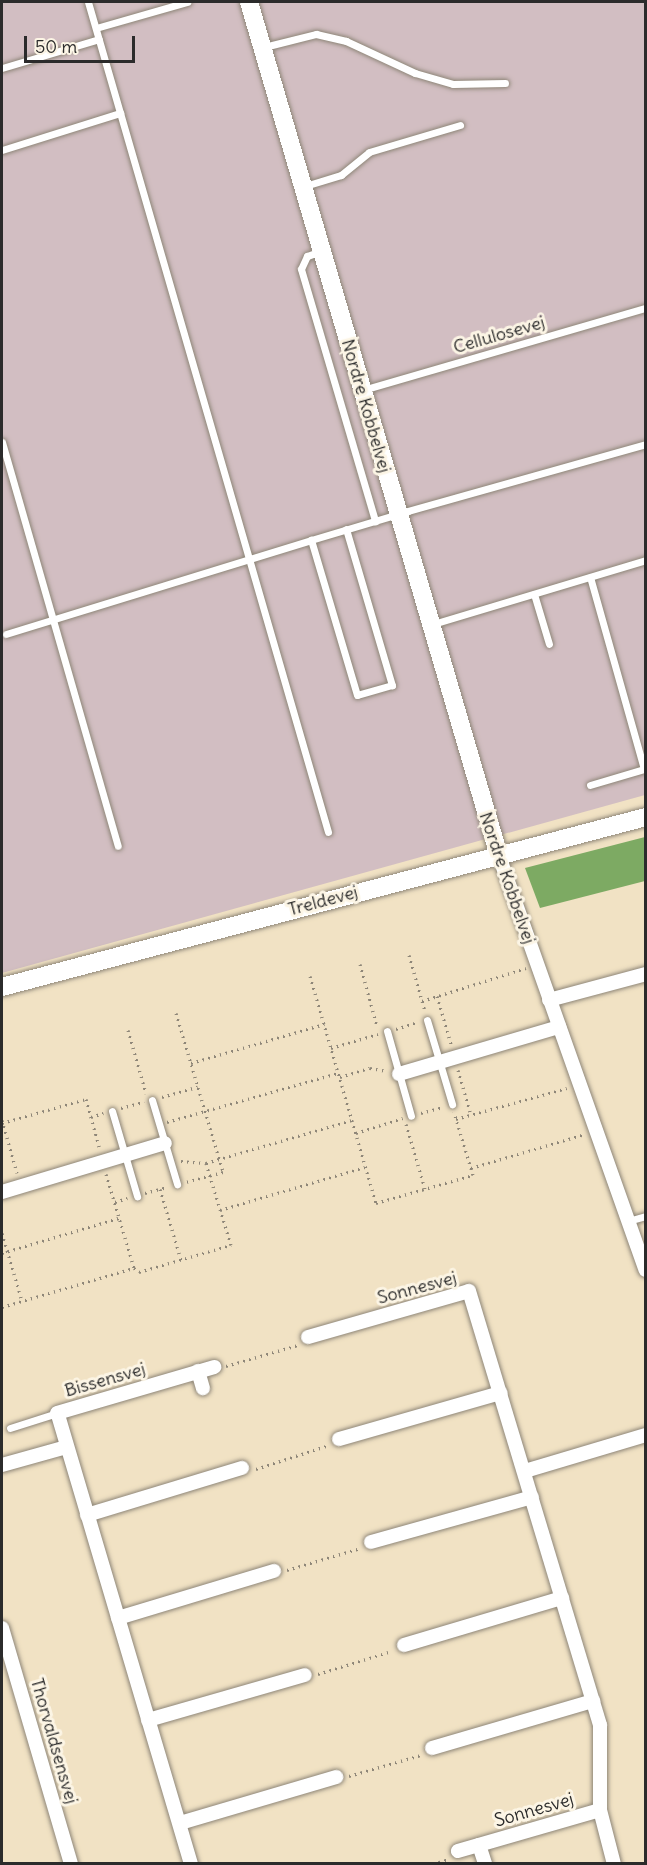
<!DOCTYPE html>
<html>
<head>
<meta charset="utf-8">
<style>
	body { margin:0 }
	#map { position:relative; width:647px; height:1865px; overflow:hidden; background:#f1e2c4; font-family:Delius,sans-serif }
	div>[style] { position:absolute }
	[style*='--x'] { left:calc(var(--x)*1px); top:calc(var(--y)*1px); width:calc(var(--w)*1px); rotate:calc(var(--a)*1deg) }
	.industrial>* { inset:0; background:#d2bec2 }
	.forest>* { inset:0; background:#7daa63 }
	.path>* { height:3px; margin-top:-1.5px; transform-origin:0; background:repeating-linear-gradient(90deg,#8e8678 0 1.5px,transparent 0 6px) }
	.roads { filter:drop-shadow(0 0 2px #8e8678) drop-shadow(0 0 2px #8e8678) }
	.lane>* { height:7px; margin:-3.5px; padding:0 3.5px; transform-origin:3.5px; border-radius:3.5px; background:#fff }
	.street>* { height:14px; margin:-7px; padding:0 7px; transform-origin:7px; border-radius:7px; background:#fff }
	.secondary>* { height:18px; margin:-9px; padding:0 9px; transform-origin:9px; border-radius:9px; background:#fff }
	span { translate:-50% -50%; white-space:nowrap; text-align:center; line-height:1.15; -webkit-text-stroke:6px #fcf5e5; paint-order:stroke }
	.street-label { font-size:18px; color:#2b2b2b }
	.frame { position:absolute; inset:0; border:3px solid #2b2b2b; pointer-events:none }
	.scale { position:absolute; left:24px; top:36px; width:111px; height:27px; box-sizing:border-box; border:3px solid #2b2b2b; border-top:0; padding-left:8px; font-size:18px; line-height:21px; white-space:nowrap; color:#2b2b2b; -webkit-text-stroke:4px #fcf5e5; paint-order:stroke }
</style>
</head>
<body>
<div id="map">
	<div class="industrial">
		<i style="clip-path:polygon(2px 2px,645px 2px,645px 795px,2px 973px)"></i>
	</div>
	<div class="forest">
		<i style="clip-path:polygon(645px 837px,645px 881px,540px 908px,525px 868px)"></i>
	</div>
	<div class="path">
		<i style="--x:409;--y:955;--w:58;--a:74.1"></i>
		<i style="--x:360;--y:964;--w:64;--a:74.7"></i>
		<i style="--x:310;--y:976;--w:236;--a:73.8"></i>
		<i style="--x:376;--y:1203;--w:101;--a:-16.1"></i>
		<i style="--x:473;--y:1175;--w:66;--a:-106.8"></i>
		<i style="--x:437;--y:996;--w:50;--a:73.7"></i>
		<i style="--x:422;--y:1001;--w:109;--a:-17.6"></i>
		<i style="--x:176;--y:1013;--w:166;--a:73.5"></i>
		<i style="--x:223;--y:1172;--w:39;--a:165"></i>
		<i style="--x:396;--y:1029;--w:23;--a:-18"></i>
		<i style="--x:128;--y:1030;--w:66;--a:74.1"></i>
		<i style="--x:331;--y:1048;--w:49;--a:-16.6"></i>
		<i style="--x:191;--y:1063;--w:139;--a:-16.3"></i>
		<i style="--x:458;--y:1070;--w:47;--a:73.9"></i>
		<i style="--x:340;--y:1077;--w:31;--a:-17"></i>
		<i style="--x:370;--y:1068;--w:17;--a:10"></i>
		<i style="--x:162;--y:1097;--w:37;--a:-16"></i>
		<i style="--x:121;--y:1108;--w:24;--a:-15"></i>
		<i style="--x:421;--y:1113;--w:23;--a:-15"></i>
		<i style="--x:91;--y:1117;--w:13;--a:-18"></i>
		<i style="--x:456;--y:1119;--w:115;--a:-15.6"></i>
		<i style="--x:2;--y:1120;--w:55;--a:74.2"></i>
		<i style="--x:167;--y:1122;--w:178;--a:-16"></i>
		<i style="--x:2;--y:1123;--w:87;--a:-15.9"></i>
		<i style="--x:86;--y:1099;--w:53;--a:74.6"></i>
		<i style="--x:406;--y:1124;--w:68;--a:73.7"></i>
		<i style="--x:356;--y:1133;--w:49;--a:-17.7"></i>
		<i style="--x:181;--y:1161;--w:25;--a:5"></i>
		<i style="--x:206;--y:1163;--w:152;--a:-16.4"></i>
		<i style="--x:471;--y:1168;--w:119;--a:-16.6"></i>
		<i style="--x:106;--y:1174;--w:98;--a:73.4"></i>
		<i style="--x:160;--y:1189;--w:74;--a:73.5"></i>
		<i style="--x:145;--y:1193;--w:23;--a:-15"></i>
		<i style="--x:115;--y:1202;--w:13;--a:-18"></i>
		<i style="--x:220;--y:1210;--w:151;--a:-16.5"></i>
		<i style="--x:2;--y:1233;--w:71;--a:73.6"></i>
		<i style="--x:2;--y:1253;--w:122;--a:-16.7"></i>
		<i style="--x:2;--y:1307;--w:138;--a:-16.5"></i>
		<i style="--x:134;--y:1268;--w:6;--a:39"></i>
		<i style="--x:139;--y:1272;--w:96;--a:-16.4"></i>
		<i style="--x:231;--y:1245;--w:86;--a:-107"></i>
		<i style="--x:226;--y:1366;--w:75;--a:-16.3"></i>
		<i style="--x:256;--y:1469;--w:77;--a:-18.2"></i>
		<i style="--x:287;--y:1570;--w:77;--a:-16.6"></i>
		<i style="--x:318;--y:1674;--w:77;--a:-17.3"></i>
		<i style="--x:349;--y:1776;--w:75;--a:-16.3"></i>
		<i style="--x:433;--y:1864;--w:16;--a:-18"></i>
	</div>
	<div class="roads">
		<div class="lane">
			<i style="--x:88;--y:2;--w:864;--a:73.87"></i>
			<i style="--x:96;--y:28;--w:95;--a:-15.9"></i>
			<i style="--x:264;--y:47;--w:54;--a:-14"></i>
			<i style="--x:316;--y:34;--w:31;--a:13"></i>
			<i style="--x:346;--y:41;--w:76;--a:24.9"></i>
			<i style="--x:415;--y:73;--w:40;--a:16"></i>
			<i style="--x:453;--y:84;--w:52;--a:-1.1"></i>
			<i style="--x:2;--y:68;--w:101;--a:-16.6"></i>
			<i style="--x:2;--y:150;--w:124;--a:-17.4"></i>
			<i style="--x:305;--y:186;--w:38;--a:-17"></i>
			<i style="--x:341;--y:175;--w:36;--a:-39"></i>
			<i style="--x:369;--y:152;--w:95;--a:-16.5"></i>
			<i style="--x:321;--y:251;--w:15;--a:160"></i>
			<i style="--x:307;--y:256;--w:14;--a:115"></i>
			<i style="--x:301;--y:269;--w:263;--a:73.6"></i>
			<i style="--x:363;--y:390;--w:295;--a:-16.2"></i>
			<i style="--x:2;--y:442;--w:420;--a:74"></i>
			<i style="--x:346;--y:529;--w:163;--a:73.6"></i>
			<i style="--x:392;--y:685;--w:36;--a:164"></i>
			<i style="--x:357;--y:695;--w:162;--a:-106.5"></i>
			<i style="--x:311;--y:540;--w:101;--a:-16.6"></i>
			<i style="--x:408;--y:511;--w:247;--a:-15.7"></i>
			<i style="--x:534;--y:594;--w:52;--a:73.3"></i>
			<i style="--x:433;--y:624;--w:222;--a:-16.7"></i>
			<i style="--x:6;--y:634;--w:319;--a:-17.1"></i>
			<i style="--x:590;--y:785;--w:56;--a:-16.5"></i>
			<i style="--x:644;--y:769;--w:199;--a:-105.7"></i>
			<i style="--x:427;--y:1020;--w:88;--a:73.4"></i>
			<i style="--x:387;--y:1031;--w:88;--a:74.2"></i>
			<i style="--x:152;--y:1100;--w:88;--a:73.4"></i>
			<i style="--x:112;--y:1111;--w:89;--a:73.6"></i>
			<i style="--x:628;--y:1221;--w:19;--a:-16"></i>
			<i style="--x:10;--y:1428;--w:49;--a:-17.7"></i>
		</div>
		<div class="street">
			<i style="--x:499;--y:856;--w:439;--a:70.5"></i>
			<i style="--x:549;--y:1000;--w:100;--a:-15"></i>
			<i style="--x:399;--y:1074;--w:167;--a:-16.4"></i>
			<i style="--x:2;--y:1192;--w:170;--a:-16.7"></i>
			<i style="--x:308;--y:1337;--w:167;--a:-15.9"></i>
			<i style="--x:469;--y:1291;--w:453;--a:73.2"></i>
			<i style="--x:600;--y:1725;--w:85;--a:90"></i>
			<i style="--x:600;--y:1810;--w:148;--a:163.9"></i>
			<i style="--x:198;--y:1371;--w:18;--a:74"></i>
			<i style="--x:339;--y:1439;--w:168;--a:-15.9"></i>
			<i style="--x:2;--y:1465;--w:66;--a:-15.7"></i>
			<i style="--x:525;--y:1471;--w:126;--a:-16.6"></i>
			<i style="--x:87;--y:1515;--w:162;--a:-16.9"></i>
			<i style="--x:371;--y:1542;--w:167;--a:-15.6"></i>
			<i style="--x:118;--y:1618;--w:163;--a:-16.8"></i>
			<i style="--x:2;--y:1628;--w:246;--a:73.7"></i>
			<i style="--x:404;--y:1645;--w:165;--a:-16.6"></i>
			<i style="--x:148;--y:1720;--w:163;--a:-16"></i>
			<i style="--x:432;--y:1748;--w:168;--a:-16.3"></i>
			<i style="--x:600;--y:1810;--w:56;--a:75.5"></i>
			<i style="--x:180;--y:1823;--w:163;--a:-16.4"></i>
			<i style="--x:479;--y:1845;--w:20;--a:72"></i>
			<i style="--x:191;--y:1864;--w:470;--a:-106.5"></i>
			<i style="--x:57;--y:1413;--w:164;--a:-16.3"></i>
		</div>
		<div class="secondary">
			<i style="--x:249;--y:2;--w:890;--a:73.68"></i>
			<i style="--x:2;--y:987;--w:666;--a:-14.79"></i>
		</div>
	</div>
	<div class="street-label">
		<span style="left:499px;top:335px;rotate:-16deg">Cellulosevej</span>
		<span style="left:366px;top:406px;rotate:74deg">Nordre Kobbelvej</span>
		<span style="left:507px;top:878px;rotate:71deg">Nordre Kobbelvej</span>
		<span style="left:323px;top:901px;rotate:-15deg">Treldevej</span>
		<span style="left:417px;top:1288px;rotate:-15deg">Sonnesvej</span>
		<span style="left:105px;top:1380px;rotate:-16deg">Bissensvej</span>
		<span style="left:54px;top:1741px;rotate:74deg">Thorvaldsensvej</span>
		<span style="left:534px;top:1810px;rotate:-16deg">Sonnesvej</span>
	</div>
	<div class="frame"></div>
	<div class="scale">50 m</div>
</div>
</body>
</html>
